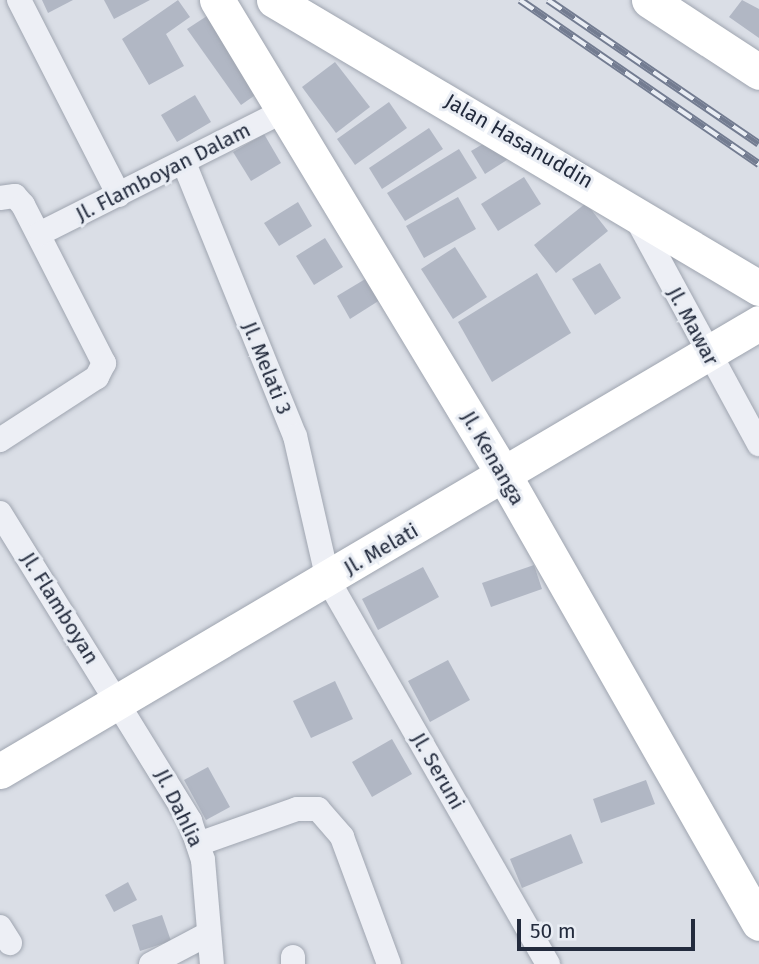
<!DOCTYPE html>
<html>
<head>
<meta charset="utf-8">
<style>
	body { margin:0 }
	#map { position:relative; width:759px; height:964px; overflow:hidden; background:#dadee6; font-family:"Fira Sans",sans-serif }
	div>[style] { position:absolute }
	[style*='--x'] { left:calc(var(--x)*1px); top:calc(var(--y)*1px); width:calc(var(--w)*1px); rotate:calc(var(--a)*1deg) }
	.building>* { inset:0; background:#b1b7c4 }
	.roads { filter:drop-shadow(0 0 2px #9fa5b0) drop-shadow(0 0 2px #9fa5b0) }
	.street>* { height:24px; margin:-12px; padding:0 12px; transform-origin:12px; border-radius:12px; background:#edeff5 }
	.secondary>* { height:35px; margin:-17.5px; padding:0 17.5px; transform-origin:17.5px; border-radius:17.5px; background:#fff }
	.rail>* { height:8px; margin-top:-4px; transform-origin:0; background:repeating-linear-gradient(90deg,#e9edf4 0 16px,#737c91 0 32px); box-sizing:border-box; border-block:2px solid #737c91 }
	span { translate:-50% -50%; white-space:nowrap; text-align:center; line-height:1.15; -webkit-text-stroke:6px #e9edf4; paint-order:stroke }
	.street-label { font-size:21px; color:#232b3d }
	.scale { position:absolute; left:517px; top:919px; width:178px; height:32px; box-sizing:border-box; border:4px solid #232b3d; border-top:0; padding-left:9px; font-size:21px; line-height:24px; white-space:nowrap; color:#232b3d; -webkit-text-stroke:5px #e9edf4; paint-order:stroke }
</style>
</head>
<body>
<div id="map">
	<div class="building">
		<i style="clip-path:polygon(42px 0,73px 0,48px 13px)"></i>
		<i style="clip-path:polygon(104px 0,150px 0,114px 19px)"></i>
		<i style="clip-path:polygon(178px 0,190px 17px,166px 34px,184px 66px,149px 85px,122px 39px)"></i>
		<i style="clip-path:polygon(742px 0,759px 9px,759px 38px,729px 17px)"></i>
		<i style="clip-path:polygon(210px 14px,264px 89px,241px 105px,187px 29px)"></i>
		<i style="clip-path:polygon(335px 62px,370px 107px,336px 133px,302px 87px)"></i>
		<i style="clip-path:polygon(195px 95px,211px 122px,177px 142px,161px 115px)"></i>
		<i style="clip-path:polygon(389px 102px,407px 128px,355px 165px,337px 139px)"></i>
		<i style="clip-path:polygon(429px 128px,443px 149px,382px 189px,369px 168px)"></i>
		<i style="clip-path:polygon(264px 134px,281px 163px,251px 181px,233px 152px)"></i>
		<i style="clip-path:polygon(500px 134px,513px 156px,485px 174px,471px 151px)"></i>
		<i style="clip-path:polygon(459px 149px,477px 178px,405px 221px,387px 193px)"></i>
		<i style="clip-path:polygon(524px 177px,541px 204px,498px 231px,481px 204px)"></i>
		<i style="clip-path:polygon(458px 197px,476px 229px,424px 258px,406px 226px)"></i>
		<i style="clip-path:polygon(298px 202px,312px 226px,279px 246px,264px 223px)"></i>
		<i style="clip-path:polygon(586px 203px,608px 231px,556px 273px,534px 245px)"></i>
		<i style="clip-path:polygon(325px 238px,343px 267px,314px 285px,296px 256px)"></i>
		<i style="clip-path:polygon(455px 247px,487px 297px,453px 319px,421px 269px)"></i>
		<i style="clip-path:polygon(600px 263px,621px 298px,595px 315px,572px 279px)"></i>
		<i style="clip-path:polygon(537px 273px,571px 333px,492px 382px,458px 322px)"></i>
		<i style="clip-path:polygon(367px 278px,380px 300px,350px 319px,337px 296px)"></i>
		<i style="clip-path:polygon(534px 565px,542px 589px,491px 607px,482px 583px)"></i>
		<i style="clip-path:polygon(423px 567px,439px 597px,378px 630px,362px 599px)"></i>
		<i style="clip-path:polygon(448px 660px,470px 700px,430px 722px,408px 681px)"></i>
		<i style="clip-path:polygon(335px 681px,353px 719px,311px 738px,293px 701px)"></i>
		<i style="clip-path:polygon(392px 739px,412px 774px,372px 797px,352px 762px)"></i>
		<i style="clip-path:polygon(208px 767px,230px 807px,206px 820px,184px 780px)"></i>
		<i style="clip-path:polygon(646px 780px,655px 804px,601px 823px,593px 799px)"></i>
		<i style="clip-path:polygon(571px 834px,583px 863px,522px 888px,510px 859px)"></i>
		<i style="clip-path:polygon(128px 882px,137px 900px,114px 912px,105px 895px)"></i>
		<i style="clip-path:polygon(162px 915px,171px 941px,140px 951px,132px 925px)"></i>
	</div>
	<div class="roads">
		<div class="street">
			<i style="--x:19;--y:0;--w:219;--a:62.9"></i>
			<i style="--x:184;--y:163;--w:295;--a:67.9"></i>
			<i style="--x:295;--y:436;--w:148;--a:77.1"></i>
			<i style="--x:328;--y:580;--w:443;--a:60.2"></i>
			<i style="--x:0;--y:198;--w:15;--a:-8"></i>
			<i style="--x:15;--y:196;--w:12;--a:48"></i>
			<i style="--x:23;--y:205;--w:178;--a:62.9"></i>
			<i style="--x:104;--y:363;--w:16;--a:117"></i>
			<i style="--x:97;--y:377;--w:116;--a:147"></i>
			<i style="--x:634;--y:214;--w:262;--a:61.5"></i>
			<i style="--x:41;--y:233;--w:272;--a:-26.7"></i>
			<i style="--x:0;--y:513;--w:362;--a:58.3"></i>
			<i style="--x:190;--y:821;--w:41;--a:71.6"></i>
			<i style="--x:203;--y:860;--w:104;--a:85.1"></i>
			<i style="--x:198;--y:844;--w:105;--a:-19.5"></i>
			<i style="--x:297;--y:809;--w:21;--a:0"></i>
			<i style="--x:318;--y:809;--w:37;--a:49"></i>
			<i style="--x:342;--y:837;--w:135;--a:69.7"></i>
			<i style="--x:0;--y:927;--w:19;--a:58"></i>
			<i style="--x:293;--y:957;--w:7;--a:90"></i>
			<i style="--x:151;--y:964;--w:64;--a:-27.8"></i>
		</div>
		<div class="secondary">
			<i style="--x:217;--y:0;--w:557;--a:58.88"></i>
			<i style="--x:505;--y:477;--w:513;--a:60.34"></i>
			<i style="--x:274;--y:0;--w:564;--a:30.7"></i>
			<i style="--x:649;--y:0;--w:131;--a:33.2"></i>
			<i style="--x:0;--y:771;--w:881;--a:-30.55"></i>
		</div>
	</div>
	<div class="rail">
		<i style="--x:520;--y:0;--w:290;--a:34.5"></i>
		<i style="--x:548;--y:0;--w:255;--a:34.3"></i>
	</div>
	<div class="street-label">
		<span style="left:519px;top:141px;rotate:30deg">Jalan Hasanuddin</span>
		<span style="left:163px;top:172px;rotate:-27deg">Jl. Flamboyan Dalam</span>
		<span style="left:693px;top:326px;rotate:62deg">Jl. Mawar</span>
		<span style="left:267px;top:368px;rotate:68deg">Jl. Melati 3</span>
		<span style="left:493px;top:458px;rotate:60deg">Jl. Kenanga</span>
		<span style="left:381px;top:549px;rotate:-30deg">Jl. Melati</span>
		<span style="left:60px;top:608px;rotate:58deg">Jl. Flamboyan</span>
		<span style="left:438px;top:771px;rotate:60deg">Jl. Seruni</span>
		<span style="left:179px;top:808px;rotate:64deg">Jl. Dahlia</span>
	</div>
	<div class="scale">50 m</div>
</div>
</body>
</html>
